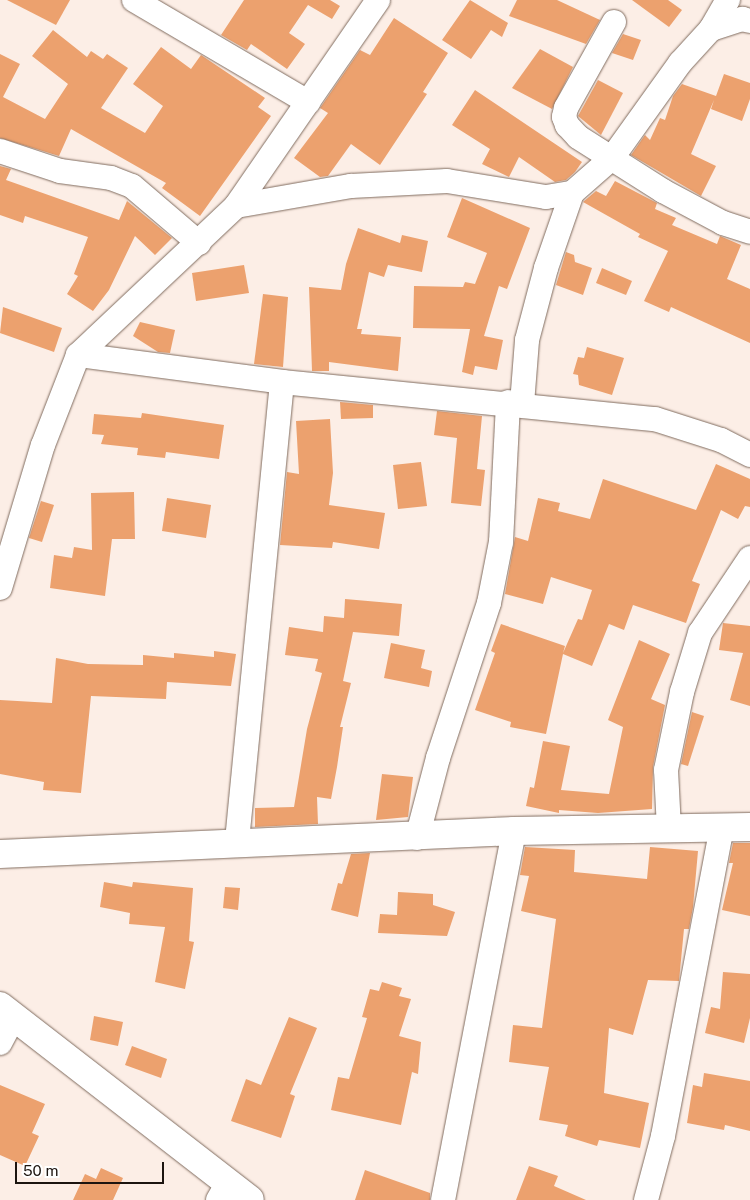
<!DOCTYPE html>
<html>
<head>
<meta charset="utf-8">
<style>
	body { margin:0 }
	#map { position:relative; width:750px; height:1200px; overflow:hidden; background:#fceee6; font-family:"Public Sans",sans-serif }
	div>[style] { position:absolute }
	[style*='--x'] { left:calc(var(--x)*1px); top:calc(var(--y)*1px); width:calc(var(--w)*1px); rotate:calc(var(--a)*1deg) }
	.building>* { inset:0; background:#eca16e }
	.roads { filter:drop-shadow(0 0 1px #806c5f) drop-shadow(0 0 1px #806c5f) }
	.street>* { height:24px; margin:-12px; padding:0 12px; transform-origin:12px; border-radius:12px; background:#fff }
	.secondary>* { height:28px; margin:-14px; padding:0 14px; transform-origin:14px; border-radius:14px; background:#fff }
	span { translate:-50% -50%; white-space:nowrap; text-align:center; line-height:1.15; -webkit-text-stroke:4px #fff; paint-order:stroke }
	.scale { position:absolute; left:15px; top:1162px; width:149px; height:22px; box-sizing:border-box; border:2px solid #1c140f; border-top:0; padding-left:6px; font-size:15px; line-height:18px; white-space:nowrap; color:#1c140f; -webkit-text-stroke:4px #fff; paint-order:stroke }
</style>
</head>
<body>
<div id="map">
	<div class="building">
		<i style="clip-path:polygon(7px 0,70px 0,56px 25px)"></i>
		<i style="clip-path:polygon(244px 0,330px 0,340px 6px,332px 19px,308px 5px,289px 33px,305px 44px,287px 69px,251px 44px,247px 50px,221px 35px)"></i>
		<i style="clip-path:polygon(470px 0,508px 23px,502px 37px,491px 30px,471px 59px,442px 40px)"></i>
		<i style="clip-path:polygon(517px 0,557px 0,600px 20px,586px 44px,509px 16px)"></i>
		<i style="clip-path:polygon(632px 0,668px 0,682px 10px,669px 27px)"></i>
		<i style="clip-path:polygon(394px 18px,448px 53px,423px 92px,427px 94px,380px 165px,351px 144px,328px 176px,320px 177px,294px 158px,328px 113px,320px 108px,360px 50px,370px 55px)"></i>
		<i style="clip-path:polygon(53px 30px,87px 57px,91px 51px,103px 59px,107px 54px,128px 68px,101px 108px,145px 133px,163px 106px,133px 84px,161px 47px,191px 69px,201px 55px,265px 98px,258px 107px,271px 116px,200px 216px,162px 188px,166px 183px,71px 129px,59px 156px,0 138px,0 54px,20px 64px,3px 97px,45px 119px,68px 84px,32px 56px)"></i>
		<i style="clip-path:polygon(623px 34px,641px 40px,633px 60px,612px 53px)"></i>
		<i style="clip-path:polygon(540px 49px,573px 67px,552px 109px,512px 88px)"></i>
		<i style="clip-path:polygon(724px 74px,750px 83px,750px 99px,742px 121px,711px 109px,714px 100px,691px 154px,716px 166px,701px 196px,631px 155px,645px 135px,650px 140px,660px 118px,665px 120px,673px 96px,682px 84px,716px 96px)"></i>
		<i style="clip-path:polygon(598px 80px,623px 93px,601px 135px,578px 116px)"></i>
		<i style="clip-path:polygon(475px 90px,582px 162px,575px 172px,566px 180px,555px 182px,519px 157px,509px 177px,482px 164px,490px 149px,452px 125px)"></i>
		<i style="clip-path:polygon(0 166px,11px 169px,6px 180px,119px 220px,127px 201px,172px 238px,155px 255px,135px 236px,109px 290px,93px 311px,67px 294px,78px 276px,74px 274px,88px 237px,25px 216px,23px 223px,0 215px)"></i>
		<i style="clip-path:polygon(615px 181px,657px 203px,655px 209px,676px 218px,672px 225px,717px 244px,720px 236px,741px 245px,727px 279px,750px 289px,750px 343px,671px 307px,669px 312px,644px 301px,668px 251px,638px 237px,640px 234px,583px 202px,596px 191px,606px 196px)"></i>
		<i style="clip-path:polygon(462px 198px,530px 228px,507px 289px,499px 286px,484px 336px,503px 340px,497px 370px,475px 366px,473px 375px,462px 372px,470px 329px,413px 328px,414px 286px,463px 287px,465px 282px,475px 284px,487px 253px,447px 237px)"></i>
		<i style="clip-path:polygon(358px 228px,400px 243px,402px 235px,428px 241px,422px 272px,388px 265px,384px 277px,369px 272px,357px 329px,362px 329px,361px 334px,401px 337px,398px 371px,329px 362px,329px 371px,312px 371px,309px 287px,341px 290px,346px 264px)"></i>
		<i style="clip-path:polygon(566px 252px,574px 255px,575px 262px,592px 268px,583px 295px,556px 285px)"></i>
		<i style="clip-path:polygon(244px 265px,249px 293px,196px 301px,192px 273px)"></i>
		<i style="clip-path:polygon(602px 268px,632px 281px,626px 295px,596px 283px)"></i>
		<i style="clip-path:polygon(263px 294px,288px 297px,283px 367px,254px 364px)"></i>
		<i style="clip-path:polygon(3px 307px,62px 328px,54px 352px,0 333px)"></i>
		<i style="clip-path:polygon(140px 322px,175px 330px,170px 353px,158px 352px,133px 336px)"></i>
		<i style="clip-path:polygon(587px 347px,624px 358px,612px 395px,579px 385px,578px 375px,573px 374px,578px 357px,584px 358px)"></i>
		<i style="clip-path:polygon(340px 402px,373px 405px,373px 418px,341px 419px)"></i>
		<i style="clip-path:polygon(437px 411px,482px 416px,477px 469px,485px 470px,481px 506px,451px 503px,457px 438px,434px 435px)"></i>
		<i style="clip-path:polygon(142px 413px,224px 425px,219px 459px,166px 452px,165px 458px,137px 455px,138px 448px,101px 444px,104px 435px,92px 434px,94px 414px,141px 418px)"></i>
		<i style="clip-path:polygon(330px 419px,333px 473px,329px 505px,385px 513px,379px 549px,333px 542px,332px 548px,280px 545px,287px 472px,299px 474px,296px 421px)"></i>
		<i style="clip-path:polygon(421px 462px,427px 506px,398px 509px,393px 465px)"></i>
		<i style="clip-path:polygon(716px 464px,750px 479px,750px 507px,745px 506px,738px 519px,721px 510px,692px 581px,700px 584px,686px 623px,633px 605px,624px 630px,609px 624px,592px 666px,563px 654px,546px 734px,510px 727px,511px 722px,475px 710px,495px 653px,491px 651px,501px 624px,565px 646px,563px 653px,578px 619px,582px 620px,592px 590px,551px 577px,543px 604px,505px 594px,515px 537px,528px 541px,538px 498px,560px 503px,558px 511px,590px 519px,603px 479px,696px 510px)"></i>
		<i style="clip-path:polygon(134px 492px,135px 539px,112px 539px,105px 596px,50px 588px,54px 555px,72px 558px,74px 547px,92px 550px,91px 493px)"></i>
		<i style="clip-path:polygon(167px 498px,211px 505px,206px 538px,162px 531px)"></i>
		<i style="clip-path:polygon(41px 501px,54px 505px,42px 542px,29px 538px)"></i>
		<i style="clip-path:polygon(345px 599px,402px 604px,399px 636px,353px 632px,343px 681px,351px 683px,340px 727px,343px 727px,337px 767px,331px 799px,317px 797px,318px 824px,255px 827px,255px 808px,294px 807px,307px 729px,322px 673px,315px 671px,318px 659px,285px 655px,289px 627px,323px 632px,324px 616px,344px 618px)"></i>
		<i style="clip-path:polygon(723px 623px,750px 626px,750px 706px,730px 700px,743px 653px,719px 650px)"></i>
		<i style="clip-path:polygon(639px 640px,670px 654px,651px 699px,665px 705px,653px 767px,652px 809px,598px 813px,559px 810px,559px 813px,526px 806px,530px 787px,534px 788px,543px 741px,570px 746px,561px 790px,609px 794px,623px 727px,608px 720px)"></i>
		<i style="clip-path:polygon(391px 643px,425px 650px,421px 668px,432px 671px,429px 687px,384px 678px)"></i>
		<i style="clip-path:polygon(214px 651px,236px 654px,231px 686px,167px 682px,166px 699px,91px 696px,81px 793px,43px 790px,44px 782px,0 774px,0 700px,52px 703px,56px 658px,88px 664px,143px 665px,143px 655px,174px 658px,174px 653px,214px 657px)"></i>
		<i style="clip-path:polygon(692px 712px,704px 716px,688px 766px,681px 764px)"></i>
		<i style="clip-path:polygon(382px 774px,413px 777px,408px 817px,376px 820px)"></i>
		<i style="clip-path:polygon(733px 843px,750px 843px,750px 916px,722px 910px,733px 863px,729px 863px)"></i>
		<i style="clip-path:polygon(525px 847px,575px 850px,574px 872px,647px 879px,650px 847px,698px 851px,693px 907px,689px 929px,684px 929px,679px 981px,648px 980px,633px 1035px,609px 1028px,604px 1093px,649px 1103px,640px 1148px,599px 1140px,597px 1146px,565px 1136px,568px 1125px,539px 1120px,549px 1067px,509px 1062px,513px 1025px,542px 1028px,556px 919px,521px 911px,529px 876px,520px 875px)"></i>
		<i style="clip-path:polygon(370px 853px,358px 917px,331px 910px,338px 883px,342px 884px,351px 854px)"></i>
		<i style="clip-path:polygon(104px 882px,132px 887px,133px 882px,193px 888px,189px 941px,194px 942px,185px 989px,155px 982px,165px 927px,129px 924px,130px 913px,100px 907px)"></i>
		<i style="clip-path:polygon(225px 887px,240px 888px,238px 910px,223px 908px)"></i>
		<i style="clip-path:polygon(398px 892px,433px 894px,433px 905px,455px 912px,447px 936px,378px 933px,380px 914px,397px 915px)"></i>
		<i style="clip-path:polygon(723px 972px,750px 974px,750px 1018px,744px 1043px,705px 1033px,711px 1007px,720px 1009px)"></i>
		<i style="clip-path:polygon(382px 982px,402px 988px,399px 996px,411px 999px,399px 1036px,421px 1042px,418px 1074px,412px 1072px,401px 1125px,331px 1110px,338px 1077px,349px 1079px,367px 1018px,362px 1017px,370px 989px,379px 991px)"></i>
		<i style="clip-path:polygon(94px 1016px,123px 1022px,118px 1046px,90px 1040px)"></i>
		<i style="clip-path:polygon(289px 1017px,317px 1028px,290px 1094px,295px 1096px,281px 1138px,231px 1121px,246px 1079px,261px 1085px)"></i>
		<i style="clip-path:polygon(132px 1046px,167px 1059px,161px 1078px,125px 1065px)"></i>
		<i style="clip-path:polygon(704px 1073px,750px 1081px,750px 1131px,725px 1125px,724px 1130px,687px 1123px,693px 1085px,702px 1087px)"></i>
		<i style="clip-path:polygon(0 1085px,45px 1104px,32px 1133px,39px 1136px,25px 1166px,0 1155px)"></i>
		<i style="clip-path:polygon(529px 1166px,558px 1176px,554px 1186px,586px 1200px,516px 1200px)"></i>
		<i style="clip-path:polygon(101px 1168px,123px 1178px,113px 1200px,73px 1200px,85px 1174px,96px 1179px)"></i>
		<i style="clip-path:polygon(365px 1170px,430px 1193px,430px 1200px,355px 1200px)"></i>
	</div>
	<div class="roads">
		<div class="street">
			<i style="--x:134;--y:0;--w:202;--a:30.4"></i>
			<i style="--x:614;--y:22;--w:98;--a:119.2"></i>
			<i style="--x:566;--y:108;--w:9;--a:103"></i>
			<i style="--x:564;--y:117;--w:9;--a:69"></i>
			<i style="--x:567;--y:125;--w:16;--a:47"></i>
			<i style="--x:578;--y:137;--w:101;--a:32.4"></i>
			<i style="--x:663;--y:191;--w:68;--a:28.1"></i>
			<i style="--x:723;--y:223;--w:28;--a:18"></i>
			<i style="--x:711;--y:29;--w:34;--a:-60"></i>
			<i style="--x:0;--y:151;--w:63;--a:18.4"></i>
			<i style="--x:60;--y:171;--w:51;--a:7.8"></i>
			<i style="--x:111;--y:178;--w:22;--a:21"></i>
			<i style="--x:132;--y:186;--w:88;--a:40.4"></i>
			<i style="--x:236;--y:206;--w:117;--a:-9.9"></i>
			<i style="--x:351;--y:186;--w:96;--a:-3"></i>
			<i style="--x:447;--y:181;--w:100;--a:9.2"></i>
			<i style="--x:546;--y:197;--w:26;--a:-9"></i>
			<i style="--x:572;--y:193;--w:53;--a:-41.2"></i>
			<i style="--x:612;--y:158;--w:117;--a:-54.4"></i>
			<i style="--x:680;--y:63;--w:46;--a:-47.6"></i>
			<i style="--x:711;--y:29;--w:33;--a:-18"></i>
			<i style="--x:742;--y:19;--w:8;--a:14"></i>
			<i style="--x:78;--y:355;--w:206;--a:7.5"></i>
			<i style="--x:282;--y:382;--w:375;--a:5.7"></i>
			<i style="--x:655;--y:419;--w:69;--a:17.7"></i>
			<i style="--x:721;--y:440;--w:33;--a:27"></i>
			<i style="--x:522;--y:404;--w:64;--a:-85.5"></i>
			<i style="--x:527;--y:340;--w:74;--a:-75.2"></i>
			<i style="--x:546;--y:268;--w:79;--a:-70.9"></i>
			<i style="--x:0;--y:588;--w:149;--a:-73.3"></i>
			<i style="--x:43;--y:445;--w:97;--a:-68.7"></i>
			<i style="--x:78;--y:355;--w:217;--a:-43.3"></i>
			<i style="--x:236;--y:206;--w:250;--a:-55.4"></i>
			<i style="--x:669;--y:829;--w:59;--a:-92.9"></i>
			<i style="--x:666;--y:770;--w:80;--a:-78.4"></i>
			<i style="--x:682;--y:692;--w:62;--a:-73"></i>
			<i style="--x:700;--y:633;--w:90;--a:-56.3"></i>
			<i style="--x:417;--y:838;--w:83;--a:-75.3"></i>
			<i style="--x:438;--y:758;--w:163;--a:-71.8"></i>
			<i style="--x:489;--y:603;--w:62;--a:-78.9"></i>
			<i style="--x:501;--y:542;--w:140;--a:-87.1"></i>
			<i style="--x:237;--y:841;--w:461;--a:-84.4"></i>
			<i style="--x:0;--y:1043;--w:30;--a:-62"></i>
			<i style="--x:218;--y:1200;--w:20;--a:-60"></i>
			<i style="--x:443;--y:1200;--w:376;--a:-79.1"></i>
			<i style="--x:646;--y:1200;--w:66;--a:-75.1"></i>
			<i style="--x:663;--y:1136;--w:314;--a:-79.2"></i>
		</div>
		<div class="secondary">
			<i style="--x:0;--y:854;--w:515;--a:-2.56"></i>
			<i style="--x:514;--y:831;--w:236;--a:-1"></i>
			<i style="--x:0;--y:1006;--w:316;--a:37.8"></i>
		</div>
	</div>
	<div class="scale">50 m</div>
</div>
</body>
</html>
